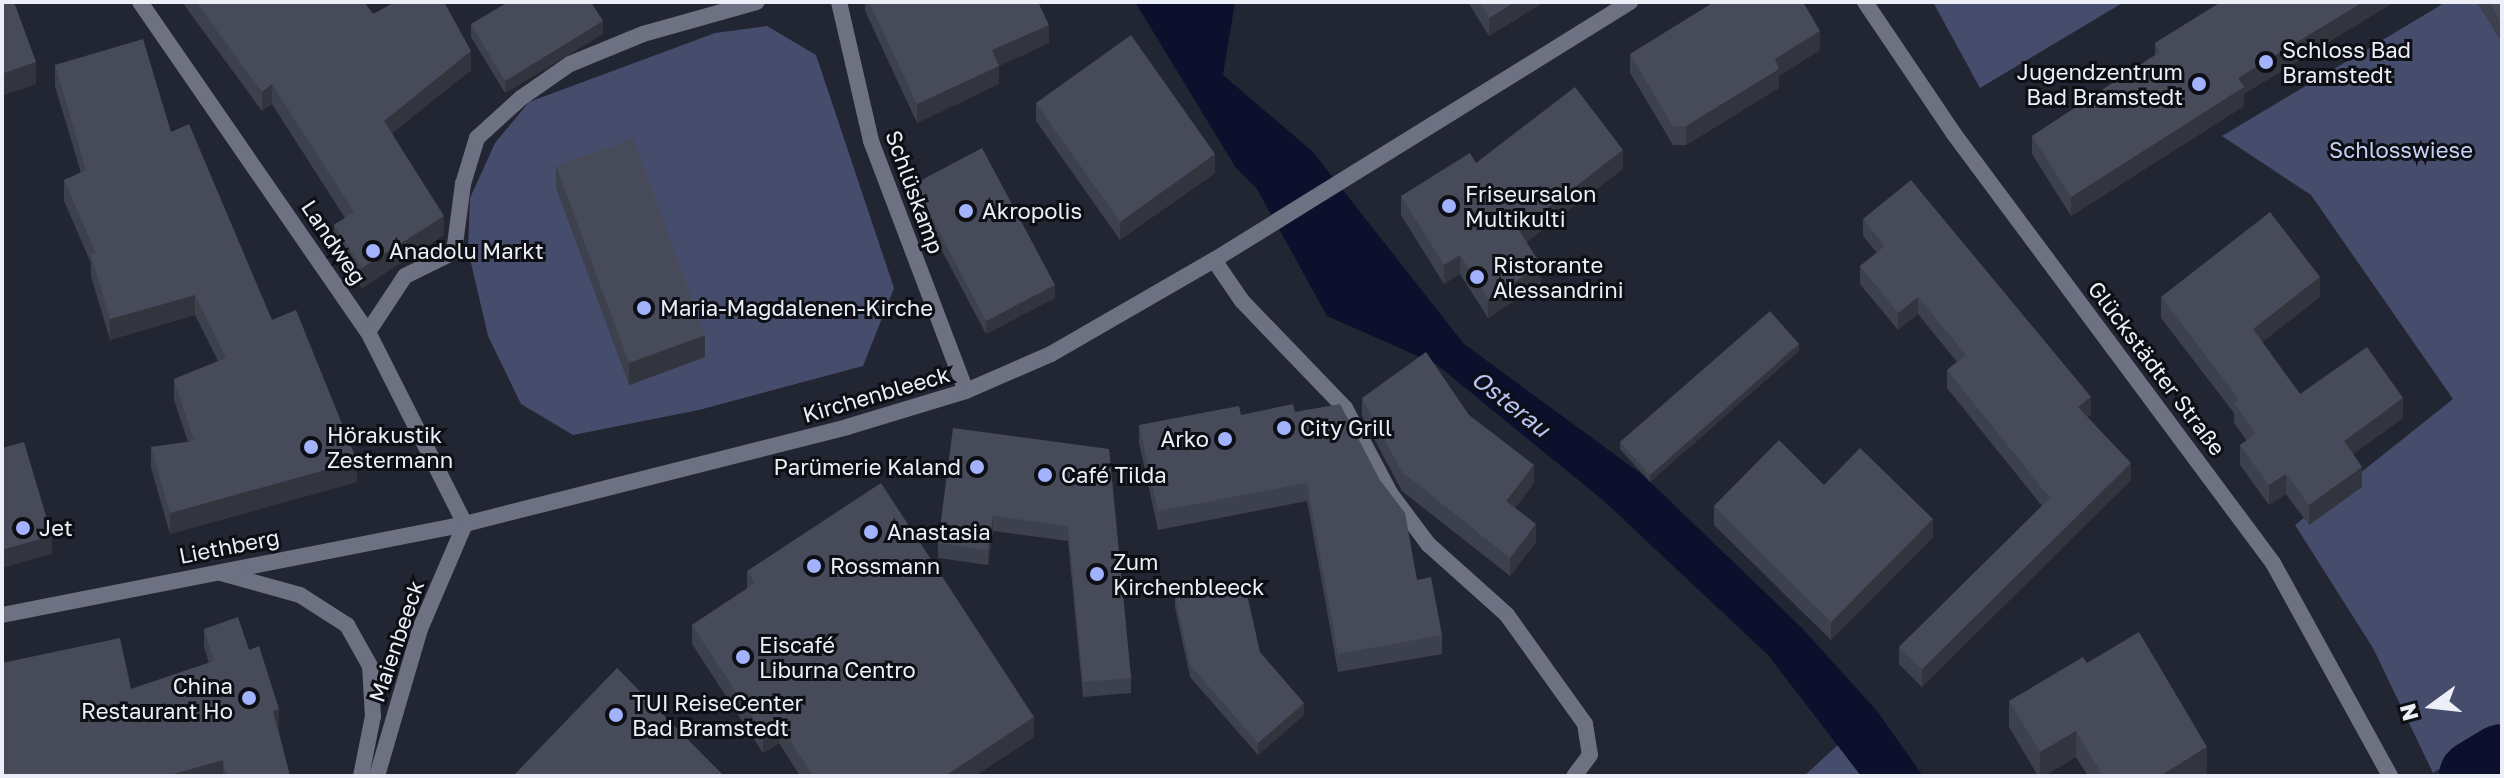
<!DOCTYPE html>
<html>
<head>
<meta charset="utf-8">
<style>
	body { margin:0 }
	#map { position:relative; width:2504px; height:778px; overflow:hidden; background:#222532; font-family:"Golos Text",sans-serif }
	div>[style] { position:absolute }
	[style*='--x'] { left:calc(var(--x)*1px); top:calc(var(--y)*1px); width:calc(var(--w)*1px); rotate:calc(var(--a)*1deg) }
	.green>* { inset:0; background:#464d6c }
	.water>* { inset:0; background:#0c102d }
	.river>* { height:72px; margin:-36px; padding:0 36px; transform-origin:36px; border-radius:36px; background:#0c102d }
	.minor>* { height:16px; margin:-8px; padding:0 8px; transform-origin:8px; border-radius:8px; background:#6d7182 }
	.tertiary>* { height:16px; margin:-8px; padding:0 8px; transform-origin:8px; border-radius:8px; background:#6d7182 }
	.wall>* { inset:0; background:#3d404d }
	.shaded-wall>* { inset:0; background:#32343e }
	.building>* { inset:0; background:#474b59 }
	.dots>* { width:22px; height:22px; translate:-50% -50%; box-sizing:border-box; border:4px solid #0d0f15; border-radius:50% }
	span { translate:-50% -50%; white-space:nowrap; text-align:center; line-height:1.15; -webkit-text-stroke:6px #0d0f15; paint-order:stroke }
	.poi-label { font-size:22px; color:#eceff8 }
	.left { translate:0 -50%; text-align:left }
	.right { translate:-100% -50%; text-align:right }
	.park-label { font-size:22px; color:#c7d1f6 }
	.street-label { font-size:22px; color:#eceff8 }
	.water-label { font-size:24px; color:#b8c4f5; font-style:italic }
	.frame { position:absolute; inset:0; border:4px solid #eceff8; pointer-events:none }
	.north { position:absolute; left:2392px; top:666px; width:80px; height:80px; -webkit-text-stroke:6px #0d0f15; paint-order:stroke; rotate:255deg; font-size:22px; font-weight:700; line-height:32px; text-align:center; color:#eceff8 }
	.north::after { content:''; display:block; margin:auto; width:28px; height:36px; background:#eceff8; clip-path:polygon(50% 0,100% 100%,50% 72%,0 100%) }
</style>
</head>
<body>
<div id="map">
	<div class="green">
		<i style="clip-path:polygon(1933px 2px,2124px 2px,1980px 88px)"></i>
		<i style="clip-path:polygon(2446px 2px,2477px 2px,2502px 42px,2502px 728px,2433px 773px,2373px 648px,2295px 525px,2453px 399px,2311px 195px,2222px 136px)"></i>
		<i style="clip-path:polygon(767px 26px,816px 55px,894px 288px,863px 366px,699px 410px,573px 435px,521px 404px,488px 336px,468px 250px,470px 198px,495px 143px,529px 102px,715px 33px)"></i>
		<i style="clip-path:polygon(1839px 744px,1861px 776px,1804px 776px)"></i>
	</div>
	<div class="water">
		<i style="clip-path:polygon(1135px 2px,1235px 2px,1223px 75px,1313px 152px,1464px 344px,1644px 476px,1801px 627px,1877px 711px,1923px 776px,1861px 776px,1768px 655px,1604px 501px,1436px 364px,1327px 316px,1257px 189px,1236px 168px)"></i>
	</div>
	<div class="river">
		<i style="--x:2475;--y:776;--w:31;--a:-31"></i>
	</div>
	<div class="minor">
		<i style="--x:839;--y:2;--w:143;--a:77"></i>
		<i style="--x:871;--y:141;--w:267;--a:69.2"></i>
		<i style="--x:1214;--y:260;--w:50;--a:55.7"></i>
		<i style="--x:1242;--y:301;--w:149;--a:46.1"></i>
		<i style="--x:1345;--y:408;--w:96;--a:62.1"></i>
		<i style="--x:1390;--y:493;--w:64;--a:53.3"></i>
		<i style="--x:1428;--y:544;--w:106;--a:41.9"></i>
		<i style="--x:1507;--y:615;--w:134;--a:54.4"></i>
		<i style="--x:1585;--y:724;--w:31;--a:81"></i>
		<i style="--x:1590;--y:755;--w:26;--a:127"></i>
		<i style="--x:368;--y:332;--w:67;--a:-56.5"></i>
		<i style="--x:405;--y:276;--w:55;--a:-26.1"></i>
		<i style="--x:454;--y:252;--w:69;--a:-82.5"></i>
		<i style="--x:463;--y:184;--w:48;--a:-73.1"></i>
		<i style="--x:477;--y:138;--w:59;--a:-42.3"></i>
		<i style="--x:521;--y:98;--w:60;--a:-34.8"></i>
		<i style="--x:570;--y:64;--w:79;--a:-22.3"></i>
		<i style="--x:643;--y:34;--w:118;--a:-15.7"></i>
	</div>
	<div class="tertiary">
		<i style="--x:140;--y:2;--w:401;--a:55.4"></i>
		<i style="--x:368;--y:332;--w:215;--a:63.2"></i>
		<i style="--x:1865;--y:2;--w:159;--a:56"></i>
		<i style="--x:1954;--y:134;--w:535;--a:53.37"></i>
		<i style="--x:2273;--y:563;--w:243;--a:61.2"></i>
		<i style="--x:221;--y:573;--w:82;--a:15.6"></i>
		<i style="--x:300;--y:595;--w:56;--a:32.6"></i>
		<i style="--x:347;--y:625;--w:47;--a:60.7"></i>
		<i style="--x:370;--y:666;--w:50;--a:86.6"></i>
		<i style="--x:373;--y:716;--w:61;--a:101.3"></i>
		<i style="--x:2;--y:615;--w:472;--a:-11.1"></i>
		<i style="--x:465;--y:524;--w:394;--a:-14.2"></i>
		<i style="--x:847;--y:427;--w:124;--a:-16.8"></i>
		<i style="--x:966;--y:391;--w:93;--a:-23.5"></i>
		<i style="--x:1051;--y:354;--w:188;--a:-30"></i>
		<i style="--x:1214;--y:260;--w:490;--a:-31.8"></i>
		<i style="--x:377;--y:776;--w:153;--a:-73.7"></i>
		<i style="--x:420;--y:629;--w:114;--a:-66.8"></i>
	</div>
	<div class="wall">
		<i style="clip-path:polygon(182px 2px,364px 2px,373px 14px,471px 70px,392px 133px,444px 235px,362px 288px,334px 244px,334px 225px,345px 218px,272px 104px,262px 111px)"></i>
		<i style="clip-path:polygon(865px 2px,1038px 2px,1049px 43px,999px 66px,999px 84px,917px 123px,865px 11px)"></i>
		<i style="clip-path:polygon(1468px 2px,1544px 2px,1489px 36px)"></i>
		<i style="clip-path:polygon(2221px 2px,2394px 2px,2244px 94px,2244px 106px,2071px 216px,2032px 154px,2032px 136px,2155px 55px,2155px 43px)"></i>
		<i style="clip-path:polygon(2477px 2px,2502px 2px,2502px 42px)"></i>
		<i style="clip-path:polygon(471px 24px,603px 34px,505px 93px,471px 37px)"></i>
		<i style="clip-path:polygon(1820px 50px,1779px 76px,1779px 88px,1686px 145px,1673px 145px,1630px 73px,1630px 54px)"></i>
		<i style="clip-path:polygon(55px 65px,171px 132px,272px 320px,357px 482px,170px 534px,151px 468px,151px 447px,188px 442px,174px 400px,174px 379px,218px 361px,195px 315px,110px 340px,91px 276px,91px 263px,64px 201px,64px 180px,81px 173px,55px 86px)"></i>
		<i style="clip-path:polygon(1036px 103px,1215px 173px,1120px 240px,1036px 121px)"></i>
		<i style="clip-path:polygon(1476px 163px,1623px 169px,1526px 242px,1541px 284px,1488px 318px,1460px 274px,1444px 284px,1401px 215px,1401px 196px)"></i>
		<i style="clip-path:polygon(556px 166px,705px 357px,629px 385px,556px 188px)"></i>
		<i style="clip-path:polygon(914px 184px,1055px 298px,986px 334px,914px 198px)"></i>
		<i style="clip-path:polygon(1863px 219px,2091px 414px,2087px 417px,2131px 480px,1922px 687px,1899px 664px,1899px 647px,2042px 506px,1947px 388px,1947px 370px,1957px 362px,1918px 314px,1898px 330px,1860px 284px,1860px 266px,1877px 253px,1863px 236px)"></i>
		<i style="clip-path:polygon(2161px 297px,2320px 297px,2262px 342px,2300px 394px,2403px 418px,2353px 454px,2362px 487px,2309px 525px,2286px 494px,2269px 505px,2240px 465px,2240px 445px,2247px 441px,2234px 423px,2234px 413px,2161px 318px)"></i>
		<i style="clip-path:polygon(1799px 351px,1650px 482px,1620px 449px,1620px 442px)"></i>
		<i style="clip-path:polygon(1362px 398px,1469px 415px,1534px 483px,1515px 508px,1536px 542px,1510px 576px,1402px 491px,1362px 416px)"></i>
		<i style="clip-path:polygon(1295px 412px,1417px 580px,1442px 635px,1442px 654px,1338px 672px,1307px 501px,1158px 530px,1139px 443px,1139px 425px,1241px 415px)"></i>
		<i style="clip-path:polygon(1109px 449px,1131px 678px,1131px 693px,1083px 697px,1068px 541px,993px 531px,988px 565px,938px 558px,938px 543px)"></i>
		<i style="clip-path:polygon(1824px 485px,1933px 537px,1831px 640px,1714px 525px,1714px 506px)"></i>
		<i style="clip-path:polygon(747px 571px,1034px 737px,975px 776px,800px 776px,779px 743px,763px 753px,692px 644px,692px 625px,747px 589px)"></i>
		<i style="clip-path:polygon(1175px 596px,1260px 652px,1304px 715px,1258px 755px,1190px 677px,1175px 607px)"></i>
		<i style="clip-path:polygon(204px 629px,249px 650px,279px 728px,278px 728px,290px 776px,2px 776px,131px 689px,209px 663px,204px 647px)"></i>
		<i style="clip-path:polygon(2087px 663px,2207px 773px,2203px 776px,2088px 776px,2076px 757px,2044px 776px,2038px 776px,2009px 727px,2009px 701px)"></i>
	</div>
	<div class="shaded-wall">
		<i style="clip-path:polygon(1515px 2px,1544px 2px,1489px 36px,1489px 18px)"></i>
		<i style="clip-path:polygon(2363px 2px,2394px 2px,2244px 94px,2244px 106px,2071px 216px,2071px 197px,2238px 78px)"></i>
		<i style="clip-path:polygon(603px 21px,603px 34px,505px 93px,505px 81px)"></i>
		<i style="clip-path:polygon(1049px 25px,1049px 43px,992px 69px,992px 50px)"></i>
		<i style="clip-path:polygon(1820px 31px,1820px 50px,1779px 76px,1779px 88px,1686px 145px,1686px 126px,1775px 59px)"></i>
		<i style="clip-path:polygon(471px 51px,471px 70px,384px 140px,384px 121px)"></i>
		<i style="clip-path:polygon(36px 62px,36px 84px,2px 96px,2px 74px)"></i>
		<i style="clip-path:polygon(999px 66px,999px 84px,917px 123px,917px 104px)"></i>
		<i style="clip-path:polygon(272px 84px,272px 104px,262px 111px,262px 92px)"></i>
		<i style="clip-path:polygon(1623px 150px,1623px 169px,1519px 248px,1519px 230px)"></i>
		<i style="clip-path:polygon(1215px 154px,1215px 173px,1120px 240px,1120px 222px)"></i>
		<i style="clip-path:polygon(444px 216px,444px 235px,362px 288px,362px 268px)"></i>
		<i style="clip-path:polygon(1460px 255px,1460px 274px,1444px 284px,1444px 265px)"></i>
		<i style="clip-path:polygon(1541px 265px,1541px 284px,1488px 318px,1488px 299px)"></i>
		<i style="clip-path:polygon(2320px 277px,2320px 297px,2253px 349px,2253px 329px)"></i>
		<i style="clip-path:polygon(1055px 285px,1055px 298px,986px 334px,986px 321px)"></i>
		<i style="clip-path:polygon(195px 295px,195px 315px,110px 340px,110px 319px)"></i>
		<i style="clip-path:polygon(1918px 297px,1918px 314px,1898px 330px,1898px 313px)"></i>
		<i style="clip-path:polygon(705px 335px,705px 357px,629px 385px,629px 363px)"></i>
		<i style="clip-path:polygon(1799px 344px,1799px 351px,1650px 482px,1650px 475px)"></i>
		<i style="clip-path:polygon(2091px 397px,2091px 414px,2078px 425px,2078px 407px)"></i>
		<i style="clip-path:polygon(2403px 398px,2403px 418px,2344px 461px,2344px 441px)"></i>
		<i style="clip-path:polygon(357px 461px,357px 482px,170px 534px,170px 513px)"></i>
		<i style="clip-path:polygon(2131px 463px,2131px 480px,1922px 687px,1922px 669px)"></i>
		<i style="clip-path:polygon(1534px 465px,1534px 483px,1506px 519px,1506px 501px)"></i>
		<i style="clip-path:polygon(2362px 467px,2362px 487px,2309px 525px,2309px 505px)"></i>
		<i style="clip-path:polygon(2286px 474px,2286px 494px,2269px 505px,2269px 485px)"></i>
		<i style="clip-path:polygon(993px 516px,993px 531px,988px 565px,988px 550px)"></i>
		<i style="clip-path:polygon(1933px 519px,1933px 537px,1831px 640px,1831px 622px)"></i>
		<i style="clip-path:polygon(1536px 524px,1536px 542px,1510px 576px,1510px 558px)"></i>
		<i style="clip-path:polygon(52px 536px,52px 554px,2px 568px,2px 550px)"></i>
		<i style="clip-path:polygon(1304px 703px,1304px 715px,1258px 755px,1258px 743px)"></i>
		<i style="clip-path:polygon(279px 709px,279px 728px,273px 730px,273px 711px)"></i>
		<i style="clip-path:polygon(1034px 717px,1034px 737px,975px 776px,945px 776px)"></i>
		<i style="clip-path:polygon(779px 723px,779px 743px,763px 753px,763px 733px)"></i>
		<i style="clip-path:polygon(2076px 731px,2076px 757px,2044px 776px,2040px 776px,2040px 752px)"></i>
		<i style="clip-path:polygon(2207px 747px,2207px 773px,2203px 776px,2163px 776px,2163px 774px)"></i>
		<i style="clip-path:polygon(223px 760px,223px 776px,166px 776px)"></i>
	</div>
	<div class="building">
		<i style="clip-path:polygon(2px 2px,14px 2px,36px 62px,2px 74px)"></i>
		<i style="clip-path:polygon(196px 2px,364px 2px,373px 14px,395px 2px,444px 2px,471px 51px,384px 121px,444px 216px,362px 268px,334px 225px,354px 212px,272px 84px,262px 92px)"></i>
		<i style="clip-path:polygon(508px 2px,591px 2px,603px 21px,505px 81px,471px 24px)"></i>
		<i style="clip-path:polygon(869px 2px,1038px 2px,1049px 25px,992px 50px,999px 66px,917px 104px)"></i>
		<i style="clip-path:polygon(1480px 2px,1515px 2px,1489px 18px)"></i>
		<i style="clip-path:polygon(1714px 2px,1803px 2px,1820px 31px,1775px 59px,1779px 69px,1686px 126px,1673px 126px,1630px 54px)"></i>
		<i style="clip-path:polygon(2221px 2px,2363px 2px,2238px 78px,2244px 87px,2071px 197px,2032px 136px,2160px 52px,2155px 43px)"></i>
		<i style="clip-path:polygon(2489px 2px,2502px 2px,2502px 23px)"></i>
		<i style="clip-path:polygon(1131px 35px,1215px 154px,1120px 222px,1036px 103px)"></i>
		<i style="clip-path:polygon(143px 39px,171px 132px,189px 124px,272px 320px,296px 310px,357px 461px,170px 513px,151px 447px,194px 441px,174px 379px,226px 358px,195px 295px,110px 319px,91px 255px,96px 253px,64px 180px,86px 170px,55px 65px)"></i>
		<i style="clip-path:polygon(1575px 87px,1623px 150px,1519px 230px,1541px 265px,1488px 299px,1460px 255px,1444px 265px,1401px 196px,1470px 153px,1476px 163px)"></i>
		<i style="clip-path:polygon(633px 138px,705px 335px,629px 363px,556px 166px)"></i>
		<i style="clip-path:polygon(982px 148px,1055px 285px,986px 321px,914px 184px)"></i>
		<i style="clip-path:polygon(1911px 180px,2091px 397px,2078px 407px,2131px 463px,1922px 669px,1899px 647px,2050px 498px,1947px 370px,1966px 355px,1918px 297px,1898px 313px,1860px 266px,1885px 246px,1863px 219px)"></i>
		<i style="clip-path:polygon(2270px 212px,2320px 277px,2253px 329px,2300px 394px,2367px 347px,2403px 398px,2344px 441px,2362px 467px,2309px 505px,2286px 474px,2269px 485px,2240px 445px,2256px 434px,2234px 403px,2239px 399px,2161px 297px)"></i>
		<i style="clip-path:polygon(1770px 311px,1799px 344px,1650px 475px,1620px 442px)"></i>
		<i style="clip-path:polygon(1426px 352px,1469px 415px,1534px 465px,1506px 501px,1536px 524px,1510px 558px,1402px 472px,1362px 398px)"></i>
		<i style="clip-path:polygon(1293px 404px,1295px 412px,1340px 404px,1380px 480px,1405px 513px,1417px 580px,1431px 577px,1442px 635px,1338px 654px,1307px 483px,1158px 511px,1139px 425px,1239px 406px,1241px 415px)"></i>
		<i style="clip-path:polygon(953px 428px,1109px 449px,1131px 678px,1083px 682px,1068px 526px,993px 516px,988px 550px,938px 543px)"></i>
		<i style="clip-path:polygon(1779px 440px,1824px 485px,1860px 448px,1933px 519px,1831px 622px,1714px 506px)"></i>
		<i style="clip-path:polygon(24px 442px,52px 536px,2px 550px,2px 448px)"></i>
		<i style="clip-path:polygon(881px 483px,1034px 717px,945px 776px,813px 776px,779px 723px,763px 733px,692px 625px,755px 583px,747px 571px)"></i>
		<i style="clip-path:polygon(1244px 581px,1260px 652px,1304px 703px,1258px 743px,1190px 665px,1175px 596px)"></i>
		<i style="clip-path:polygon(238px 617px,249px 650px,259px 646px,279px 709px,273px 711px,290px 776px,227px 776px,223px 760px,166px 776px,2px 776px,2px 663px,120px 638px,131px 689px,214px 661px,204px 629px)"></i>
		<i style="clip-path:polygon(2139px 632px,2207px 747px,2163px 774px,2164px 776px,2103px 776px,2076px 731px,2040px 752px,2009px 701px,2083px 657px,2087px 663px)"></i>
		<i style="clip-path:polygon(617px 668px,724px 776px,513px 776px)"></i>
	</div>
	<div class="dots">
		<i style="left:2266px;top:62px;background:#a2b2fd"></i>
		<i style="left:2199px;top:84px;background:#a2b2fd"></i>
		<i style="left:1449px;top:206px;background:#a2b2fd"></i>
		<i style="left:966px;top:211px;background:#a2b2fd"></i>
		<i style="left:373px;top:251px;background:#a2b2fd"></i>
		<i style="left:1477px;top:277px;background:#a2b2fd"></i>
		<i style="left:644px;top:308px;background:#a2b2fd"></i>
		<i style="left:1284px;top:428px;background:#a2b2fd"></i>
		<i style="left:1225px;top:439px;background:#a2b2fd"></i>
		<i style="left:311px;top:447px;background:#a2b2fd"></i>
		<i style="left:977px;top:467px;background:#a2b2fd"></i>
		<i style="left:1045px;top:475px;background:#a2b2fd"></i>
		<i style="left:23px;top:528px;background:#a2b2fd"></i>
		<i style="left:871px;top:532px;background:#a2b2fd"></i>
		<i style="left:814px;top:566px;background:#a2b2fd"></i>
		<i style="left:1097px;top:574px;background:#a2b2fd"></i>
		<i style="left:743px;top:657px;background:#a2b2fd"></i>
		<i style="left:249px;top:698px;background:#a2b2fd"></i>
		<i style="left:616px;top:715px;background:#a2b2fd"></i>
	</div>
	<div class="poi-label">
		<span class="left" style="left:2282px;top:62px">Schloss Bad<br>Bramstedt</span>
		<span class="right" style="left:2183px;top:84px">Jugendzentrum<br>Bad Bramstedt</span>
		<span class="left" style="left:1465px;top:206px">Friseursalon<br>Multikulti</span>
		<span class="left" style="left:982px;top:211px">Akropolis</span>
		<span class="left" style="left:389px;top:251px">Anadolu Markt</span>
		<span class="left" style="left:1493px;top:277px">Ristorante<br>Alessandrini</span>
		<span class="left" style="left:660px;top:308px">Maria-Magdalenen-Kirche</span>
		<span class="left" style="left:1300px;top:428px">City Grill</span>
		<span class="left" style="left:327px;top:447px">Hörakustik<br>Zestermann</span>
		<span class="right" style="left:1209px;top:439px">Arko</span>
		<span class="right" style="left:961px;top:467px">Parümerie Kaland</span>
		<span class="left" style="left:1061px;top:475px">Café Tilda</span>
		<span class="left" style="left:39px;top:528px">Jet</span>
		<span class="left" style="left:887px;top:532px">Anastasia</span>
		<span class="left" style="left:1113px;top:574px">Zum<br>Kirchenbleeck</span>
		<span class="left" style="left:830px;top:566px">Rossmann</span>
		<span class="left" style="left:759px;top:657px">Eiscafé<br>Liburna Centro</span>
		<span class="right" style="left:233px;top:698px">China<br>Restaurant Ho</span>
		<span class="left" style="left:632px;top:715px">TUI ReiseCenter<br>Bad Bramstedt</span>
	</div>
	<div class="park-label">
		<span style="left:2401px;top:150px">Schlosswiese</span>
	</div>
	<div class="street-label">
		<span style="left:915px;top:192px;rotate:70deg">Schlüskamp</span>
		<span style="left:334px;top:242px;rotate:56deg">Landweg</span>
		<span style="left:2157px;top:368px;rotate:53deg">Glückstädter Straße</span>
		<span style="left:876px;top:394px;rotate:-16deg">Kirchenbleeck</span>
		<span style="left:229px;top:546px;rotate:-11deg">Liethberg</span>
		<span style="left:396px;top:641px;rotate:-71deg">Maienbeeck</span>
	</div>
	<div class="water-label">
		<span style="left:1511px;top:403px;rotate:38deg">Osterau</span>
	</div>
	<div class="frame"></div>
	<div class="north">N</div>
</div>
</body>
</html>
